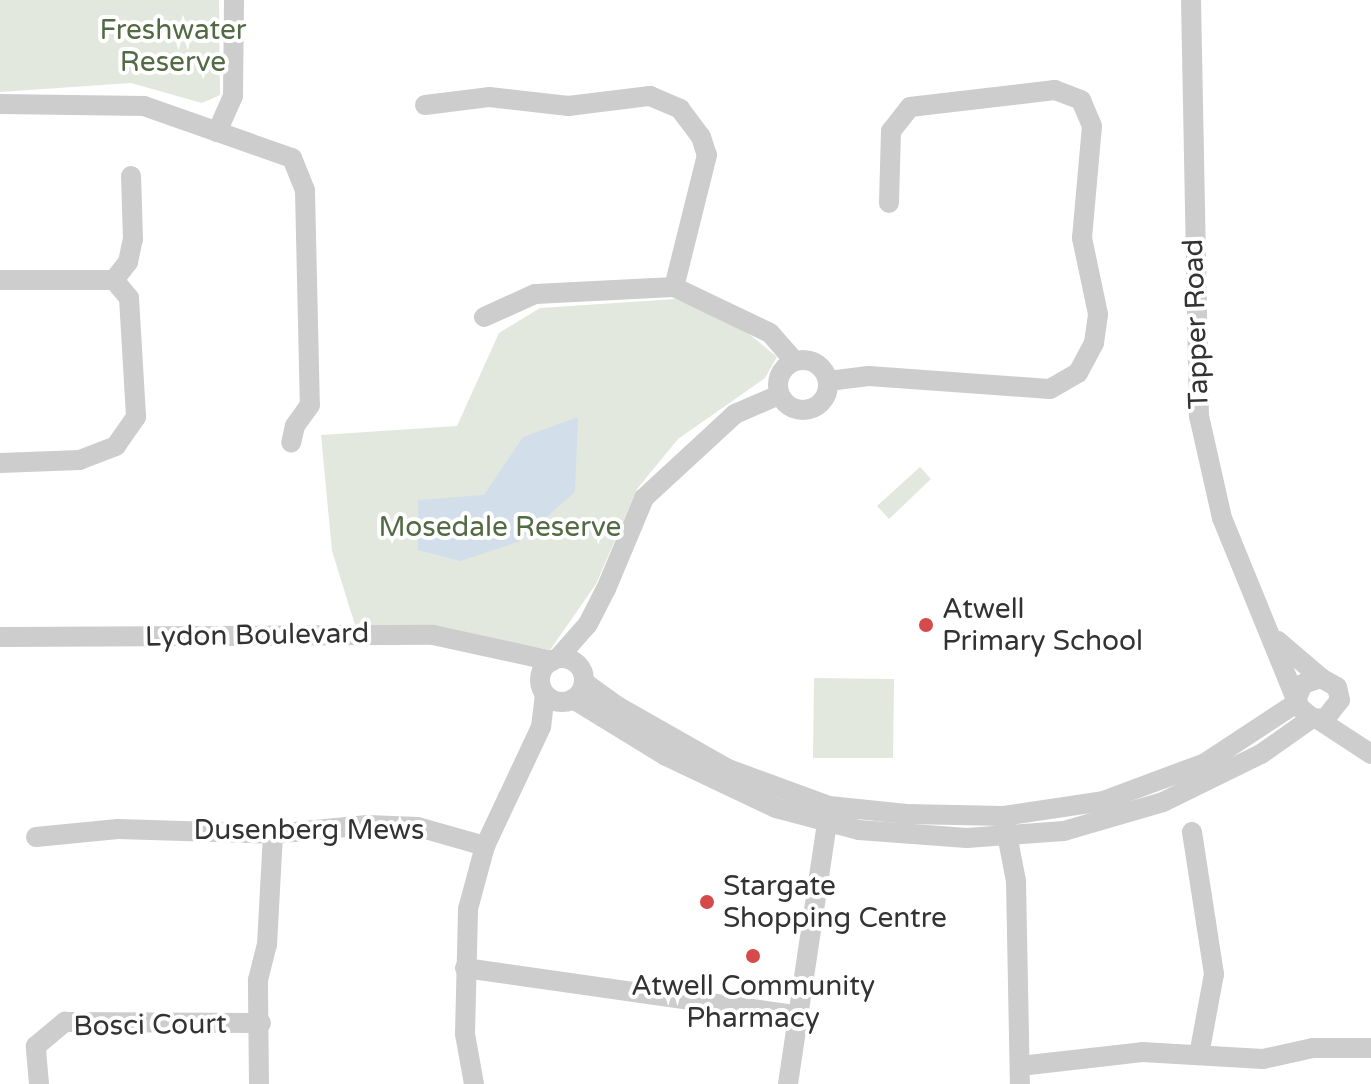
<!DOCTYPE html>
<html>
<head>
<meta charset="utf-8">
<style>
	body { margin:0 }
	#map { position:relative; width:1371px; height:1084px; overflow:hidden; background:#fff; font-family:"Varela Round",sans-serif }
	div>[style] { position:absolute }
	[style*='--x'] { left:calc(var(--x)*1px); top:calc(var(--y)*1px); width:calc(var(--w)*1px); rotate:calc(var(--a)*1deg) }
	.green>* { inset:0; background:#e2e8dd }
	.water>* { inset:0; background:#d2dfeb }
	.minor>* { height:20px; margin:-10px; padding:0 10px; transform-origin:10px; border-radius:10px; background:#cdcdcd }
	.minor>.ring { margin:-10px; padding:0; box-sizing:content-box; background:none; border:20px solid #cdcdcd; border-radius:50% }
	.dots>* { width:22px; height:22px; translate:-50% -50%; box-sizing:border-box; border:4px solid #fff; border-radius:50% }
	span { translate:-50% -50%; white-space:nowrap; text-align:center; line-height:1.15; -webkit-text-stroke:8px #fff; paint-order:stroke }
	.park-label { font-size:28px; color:#536b44 }
	.street-label { font-size:28px; color:#333 }
	.poi-label { font-size:28px; color:#333 }
	.left { translate:0 -50%; text-align:left }
</style>
</head>
<body>
<div id="map">
	<div class="green">
		<i style="clip-path:polygon(0 0,219px 0,220px 95px,202px 103px,131px 83px,0 92px)"></i>
		<i style="clip-path:polygon(675px 299px,738px 325px,777px 357px,765px 378px,678px 439px,637px 489px,596px 584px,550px 650px,459px 632px,355px 625px,332px 551px,321px 435px,457px 426px,499px 333px,540px 308px)"></i>
		<i style="clip-path:polygon(920px 467px,931px 479px,889px 519px,877px 506px)"></i>
		<i style="clip-path:polygon(814px 678px,894px 679px,893px 758px,813px 758px)"></i>
	</div>
	<div class="water">
		<i style="clip-path:polygon(578px 417px,575px 492px,518px 542px,460px 561px,418px 550px,418px 500px,484px 495px,523px 437px)"></i>
	</div>
	<div class="minor">
		<i style="--x:1191;--y:0;--w:416;--a:88.9"></i>
		<i style="--x:1199;--y:416;--w:105;--a:77.3"></i>
		<i style="--x:1222;--y:518;--w:204;--a:67.8"></i>
		<i style="--x:1299;--y:707;--w:17;--a:40"></i>
		<i style="--x:1312;--y:718;--w:13;--a:4"></i>
		<i style="--x:1325;--y:719;--w:24;--a:-52"></i>
		<i style="--x:1340;--y:700;--w:13;--a:-103"></i>
		<i style="--x:1337;--y:687;--w:18;--a:-151"></i>
		<i style="--x:1321;--y:678;--w:19;--a:162"></i>
		<i style="--x:1303;--y:684;--w:12;--a:114"></i>
		<i style="--x:0;--y:104;--w:144;--a:0.8"></i>
		<i style="--x:144;--y:106;--w:157;--a:19.4"></i>
		<i style="--x:292;--y:158;--w:35;--a:68"></i>
		<i style="--x:305;--y:191;--w:214;--a:88.7"></i>
		<i style="--x:310;--y:405;--w:26;--a:126"></i>
		<i style="--x:295;--y:426;--w:17;--a:103"></i>
		<i style="--x:425;--y:105;--w:64;--a:-7.1"></i>
		<i style="--x:489;--y:97;--w:80;--a:6.5"></i>
		<i style="--x:568;--y:106;--w:83;--a:-7"></i>
		<i style="--x:650;--y:96;--w:33;--a:23"></i>
		<i style="--x:680;--y:109;--w:35;--a:53"></i>
		<i style="--x:701;--y:137;--w:19;--a:72"></i>
		<i style="--x:707;--y:155;--w:136;--a:104"></i>
		<i style="--x:217;--y:132;--w:39;--a:-66"></i>
		<i style="--x:233;--y:96;--w:96;--a:-89.4"></i>
		<i style="--x:0;--y:280;--w:114;--a:0"></i>
		<i style="--x:114;--y:280;--w:23;--a:50"></i>
		<i style="--x:129;--y:298;--w:119;--a:86.6"></i>
		<i style="--x:136;--y:417;--w:35;--a:125"></i>
		<i style="--x:116;--y:446;--w:39;--a:159"></i>
		<i style="--x:80;--y:460;--w:80;--a:177.9"></i>
		<i style="--x:114;--y:280;--w:23;--a:-52"></i>
		<i style="--x:128;--y:262;--w:24;--a:-78"></i>
		<i style="--x:133;--y:239;--w:63;--a:-91.8"></i>
		<i style="--x:484;--y:317;--w:56;--a:-24.3"></i>
		<i style="--x:535;--y:294;--w:139;--a:-2.9"></i>
		<i style="--x:674;--y:287;--w:106;--a:25.6"></i>
		<i style="--x:770;--y:333;--w:37;--a:49"></i>
		<i class="ring" style="left:778px;top:360px;width:30px;height:30px"></i>
		<i style="--x:828;--y:381;--w:41;--a:-7"></i>
		<i style="--x:869;--y:376;--w:181;--a:4.1"></i>
		<i style="--x:1050;--y:389;--w:32;--a:-30"></i>
		<i style="--x:1078;--y:373;--w:34;--a:-62"></i>
		<i style="--x:1094;--y:343;--w:29;--a:-82"></i>
		<i style="--x:1098;--y:314;--w:78;--a:-101.9"></i>
		<i style="--x:1082;--y:238;--w:112;--a:-84.9"></i>
		<i style="--x:1092;--y:126;--w:28;--a:-113"></i>
		<i style="--x:1081;--y:100;--w:28;--a:-159"></i>
		<i style="--x:1055;--y:90;--w:146;--a:173.3"></i>
		<i style="--x:910;--y:107;--w:31;--a:128"></i>
		<i style="--x:891;--y:131;--w:72;--a:91.6"></i>
		<i style="--x:0;--y:637;--w:433;--a:-0.3"></i>
		<i style="--x:433;--y:635;--w:122;--a:12.3"></i>
		<i style="--x:1278;--y:641;--w:57;--a:40.7"></i>
		<i style="--x:558;--y:658;--w:45;--a:-48.6"></i>
		<i style="--x:588;--y:624;--w:39;--a:-63"></i>
		<i style="--x:606;--y:589;--w:99;--a:-67.3"></i>
		<i style="--x:644;--y:498;--w:124;--a:-42.7"></i>
		<i style="--x:735;--y:414;--w:48;--a:-23.4"></i>
		<i class="ring" style="left:540px;top:658px;width:24px;height:24px"></i>
		<i style="--x:584;--y:682;--w:41;--a:36"></i>
		<i style="--x:617;--y:706;--w:128;--a:29.6"></i>
		<i style="--x:728;--y:769;--w:108;--a:20.1"></i>
		<i style="--x:829;--y:806;--w:78;--a:5.9"></i>
		<i style="--x:907;--y:814;--w:97;--a:1.2"></i>
		<i style="--x:1004;--y:816;--w:100;--a:-8.6"></i>
		<i style="--x:1103;--y:801;--w:109;--a:-20.4"></i>
		<i style="--x:1205;--y:763;--w:111;--a:-33.3"></i>
		<i style="--x:573;--y:699;--w:109;--a:31.5"></i>
		<i style="--x:666;--y:756;--w:122;--a:25.3"></i>
		<i style="--x:776;--y:808;--w:86;--a:14.8"></i>
		<i style="--x:859;--y:830;--w:108;--a:4.2"></i>
		<i style="--x:967;--y:838;--w:97;--a:-4.1"></i>
		<i style="--x:1064;--y:831;--w:103;--a:-16.3"></i>
		<i style="--x:1163;--y:802;--w:109;--a:-26.1"></i>
		<i style="--x:1261;--y:754;--w:62;--a:-35.2"></i>
		<i style="--x:1319;--y:720;--w:62;--a:33.2"></i>
		<i style="--x:1005;--y:824;--w:58;--a:79.1"></i>
		<i style="--x:1016;--y:881;--w:203;--a:88.9"></i>
		<i style="--x:1192;--y:832;--w:144;--a:81.2"></i>
		<i style="--x:1214;--y:974;--w:82;--a:100.5"></i>
		<i style="--x:36;--y:837;--w:82;--a:-5.6"></i>
		<i style="--x:118;--y:829;--w:155;--a:1.8"></i>
		<i style="--x:273;--y:834;--w:95;--a:-5.4"></i>
		<i style="--x:368;--y:825;--w:50;--a:2.3"></i>
		<i style="--x:418;--y:827;--w:70;--a:15.8"></i>
		<i style="--x:465;--y:968;--w:334;--a:8.1"></i>
		<i style="--x:1020;--y:1066;--w:123;--a:-6.5"></i>
		<i style="--x:1142;--y:1052;--w:121;--a:3.3"></i>
		<i style="--x:1263;--y:1059;--w:51;--a:-12.4"></i>
		<i style="--x:1313;--y:1048;--w:58;--a:0"></i>
		<i style="--x:39;--y:1084;--w:38;--a:-95"></i>
		<i style="--x:36;--y:1046;--w:38;--a:-40"></i>
		<i style="--x:65;--y:1022;--w:196;--a:0.3"></i>
		<i style="--x:259;--y:1084;--w:104;--a:-90.6"></i>
		<i style="--x:258;--y:980;--w:36;--a:-76"></i>
		<i style="--x:267;--y:945;--w:111;--a:-86.9"></i>
		<i style="--x:474;--y:1084;--w:51;--a:-100.2"></i>
		<i style="--x:465;--y:1034;--w:125;--a:-88.6"></i>
		<i style="--x:468;--y:909;--w:65;--a:-74.9"></i>
		<i style="--x:485;--y:846;--w:132;--a:-64.8"></i>
		<i style="--x:541;--y:727;--w:32;--a:-83"></i>
		<i style="--x:788;--y:1084;--w:276;--a:-81.5"></i>
	</div>
	<div class="dots">
		<i style="left:926px;top:625px;background:#d54a4a"></i>
		<i style="left:707px;top:902px;background:#d54a4a"></i>
		<i style="left:753px;top:956px;background:#d54a4a"></i>
	</div>
	<div class="park-label">
		<span style="left:173px;top:46px">Freshwater<br>Reserve</span>
		<span style="left:500px;top:527px">Mosedale Reserve</span>
	</div>
	<div class="street-label">
		<span style="left:1196px;top:324px;rotate:-92deg">Tapper Road</span>
		<span style="left:257px;top:635px;rotate:-1deg">Lydon Boulevard</span>
		<span style="left:309px;top:830px">Dusenberg Mews</span>
		<span style="left:150px;top:1025px;rotate:-1deg">Bosci Court</span>
	</div>
	<div class="poi-label">
		<span class="left" style="left:942px;top:625px">Atwell<br>Primary School</span>
		<span class="left" style="left:723px;top:902px">Stargate<br>Shopping Centre</span>
		<span style="left:753px;top:1002px">Atwell Community<br>Pharmacy</span>
	</div>
</div>
</body>
</html>
